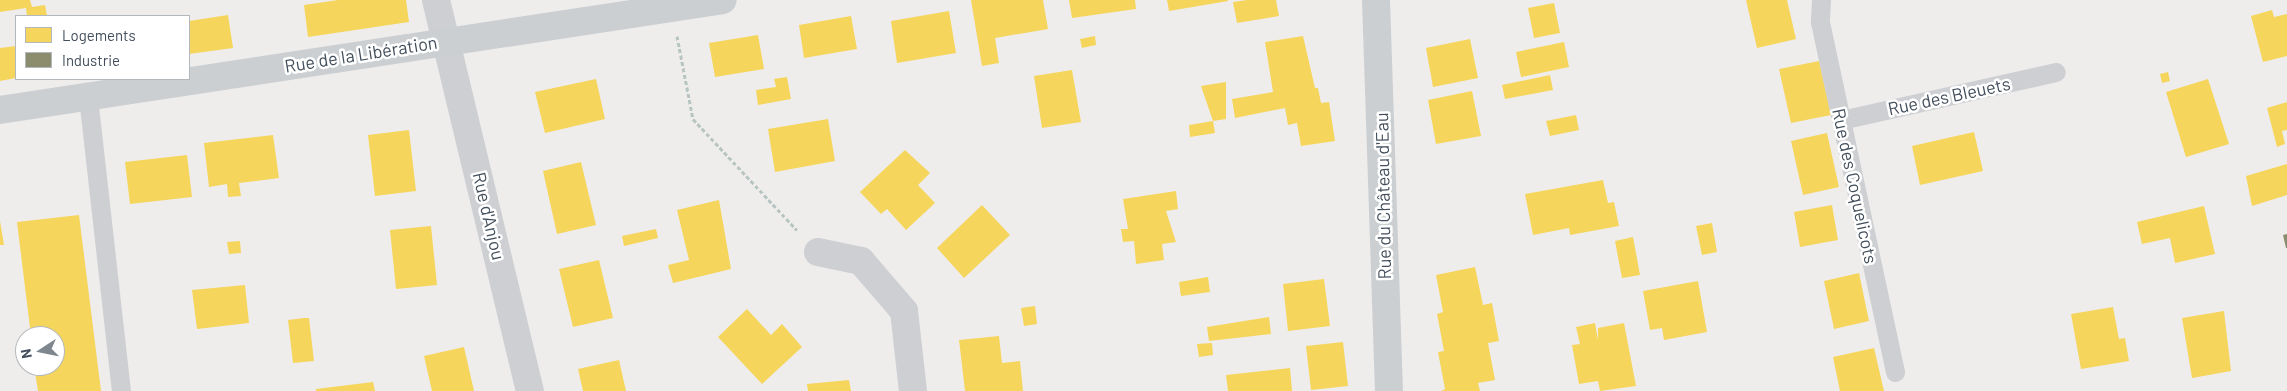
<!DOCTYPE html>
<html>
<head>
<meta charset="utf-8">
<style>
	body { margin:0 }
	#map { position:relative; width:2287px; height:391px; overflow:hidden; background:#eeedec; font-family:Barlow,sans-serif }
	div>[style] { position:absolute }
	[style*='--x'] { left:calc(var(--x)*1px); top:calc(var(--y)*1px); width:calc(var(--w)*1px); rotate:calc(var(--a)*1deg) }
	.homes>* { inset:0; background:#f6d55c }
	.industry>* { inset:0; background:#8c8c6e }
	.path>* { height:3px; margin-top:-1.5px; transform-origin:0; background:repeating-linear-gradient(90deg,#b7c5c2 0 4px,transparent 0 6.5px) }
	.lane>* { height:19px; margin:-9.5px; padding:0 9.5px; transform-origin:9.5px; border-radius:9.5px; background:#cdcfd2 }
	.street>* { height:28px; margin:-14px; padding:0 14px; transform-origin:14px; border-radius:14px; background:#cdcfd2 }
	.secondary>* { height:28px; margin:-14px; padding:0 14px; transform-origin:14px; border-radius:14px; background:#cccfd2 }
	span { translate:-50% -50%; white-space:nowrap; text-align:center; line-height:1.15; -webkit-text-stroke:5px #fff; paint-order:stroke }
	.street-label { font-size:18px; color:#424e5b }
	.legend { position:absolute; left:15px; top:15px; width:175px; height:65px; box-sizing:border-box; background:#fff; border:1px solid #b3b8bd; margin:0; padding:6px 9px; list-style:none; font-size:15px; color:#424e5b }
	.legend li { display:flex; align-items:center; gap:10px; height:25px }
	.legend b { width:25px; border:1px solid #b3b8bd }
	.north { position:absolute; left:15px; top:326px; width:50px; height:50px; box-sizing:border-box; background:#fff; border:1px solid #b3b8bd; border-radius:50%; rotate:259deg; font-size:14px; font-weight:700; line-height:20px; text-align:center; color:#424e5b }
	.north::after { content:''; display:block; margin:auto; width:18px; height:22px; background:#7e868e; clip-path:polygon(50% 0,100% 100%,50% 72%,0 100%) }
</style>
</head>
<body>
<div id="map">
	<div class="homes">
		<i style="clip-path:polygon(0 0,30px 0,32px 7px,45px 5px,47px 16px,27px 16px,26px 8px,0 12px)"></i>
		<i style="clip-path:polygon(338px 0,406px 0,409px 22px,308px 37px,304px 5px)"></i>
		<i style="clip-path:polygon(971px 0,1043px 0,1048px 29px,995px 38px,999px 63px,982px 66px)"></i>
		<i style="clip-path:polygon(1069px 0,1135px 0,1136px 9px,1072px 18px)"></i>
		<i style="clip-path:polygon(1167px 0,1228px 0,1228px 1px,1169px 11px)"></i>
		<i style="clip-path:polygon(1247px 0,1276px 0,1279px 16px,1237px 23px,1233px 2px)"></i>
		<i style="clip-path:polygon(1746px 0,1787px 0,1796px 39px,1757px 48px)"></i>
		<i style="clip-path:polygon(1554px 3px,1560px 33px,1534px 38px,1528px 8px)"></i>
		<i style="clip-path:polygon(2272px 10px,2274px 17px,2287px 14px,2287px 56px,2263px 62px,2251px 16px)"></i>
		<i style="clip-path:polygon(949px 11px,956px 53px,897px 63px,891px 21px)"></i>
		<i style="clip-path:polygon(228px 15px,233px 48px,189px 54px,189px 21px)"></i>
		<i style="clip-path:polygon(851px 16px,857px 49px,804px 58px,799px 25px)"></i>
		<i style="clip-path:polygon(758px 35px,764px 69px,715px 77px,709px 43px)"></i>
		<i style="clip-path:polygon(1095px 36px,1096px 45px,1082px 48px,1080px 39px)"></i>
		<i style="clip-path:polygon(1303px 36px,1315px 88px,1318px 88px,1321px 103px,1329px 102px,1335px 141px,1301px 146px,1297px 123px,1288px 125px,1285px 108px,1235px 118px,1232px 99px,1273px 92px,1265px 42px)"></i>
		<i style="clip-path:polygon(1470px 39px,1478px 78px,1433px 87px,1426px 48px)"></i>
		<i style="clip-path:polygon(1564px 42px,1569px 67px,1521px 77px,1516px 52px)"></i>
		<i style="clip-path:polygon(16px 46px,16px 78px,0 81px,0 48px)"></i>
		<i style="clip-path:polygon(1819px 61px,1831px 115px,1791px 123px,1779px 69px)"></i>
		<i style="clip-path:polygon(1072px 70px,1081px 122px,1042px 128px,1034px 76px)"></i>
		<i style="clip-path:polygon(2168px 72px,2170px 81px,2162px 83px,2160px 74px)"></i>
		<i style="clip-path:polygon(1550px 75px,1553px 90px,1505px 99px,1502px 85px)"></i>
		<i style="clip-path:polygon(787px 77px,791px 99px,758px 105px,756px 90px,776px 87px,774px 79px)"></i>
		<i style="clip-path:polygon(596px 79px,605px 119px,545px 133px,535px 92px)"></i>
		<i style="clip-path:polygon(2208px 79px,2229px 144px,2186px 157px,2166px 92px)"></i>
		<i style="clip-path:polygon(1226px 82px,1226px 119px,1213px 121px,1201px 86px)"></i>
		<i style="clip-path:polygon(1472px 91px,1481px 136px,1436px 144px,1428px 100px)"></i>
		<i style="clip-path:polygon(2287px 102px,2287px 130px,2282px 131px,2285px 144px,2277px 147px,2267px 108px)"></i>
		<i style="clip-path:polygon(1576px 115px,1579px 130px,1550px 136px,1546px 121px)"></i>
		<i style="clip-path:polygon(828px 119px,835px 161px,775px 172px,768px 129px)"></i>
		<i style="clip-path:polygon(1213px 121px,1215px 133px,1190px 137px,1189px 125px)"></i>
		<i style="clip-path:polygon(409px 130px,416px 191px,375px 196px,368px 135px)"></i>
		<i style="clip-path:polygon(1974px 132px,1983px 171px,1920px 185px,1912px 146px)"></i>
		<i style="clip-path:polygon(1827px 133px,1839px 187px,1803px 195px,1791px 141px)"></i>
		<i style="clip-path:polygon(273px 135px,279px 178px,239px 183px,241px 196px,228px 197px,227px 184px,209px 187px,204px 143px)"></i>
		<i style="clip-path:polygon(905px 150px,930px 173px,918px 185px,935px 203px,906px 230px,887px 209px,881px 214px,860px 192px)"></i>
		<i style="clip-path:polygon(187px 155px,192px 197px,130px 204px,125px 162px)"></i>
		<i style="clip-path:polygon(581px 162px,596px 225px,557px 234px,543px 171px)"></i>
		<i style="clip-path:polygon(2287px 164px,2287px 195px,2252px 206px,2246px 176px)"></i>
		<i style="clip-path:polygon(1603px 180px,1608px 203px,1614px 202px,1619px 226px,1570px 235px,1569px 228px,1533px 235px,1525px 194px)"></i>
		<i style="clip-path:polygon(1176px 191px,1178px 209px,1166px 211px,1176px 242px,1162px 244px,1164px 260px,1136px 264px,1134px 241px,1123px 242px,1121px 229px,1128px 229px,1123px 199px)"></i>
		<i style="clip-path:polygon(719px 200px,731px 269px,673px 283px,668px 265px,689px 260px,677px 210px)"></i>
		<i style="clip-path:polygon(982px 205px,1010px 235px,964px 278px,937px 248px)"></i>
		<i style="clip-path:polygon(1832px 205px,1838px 240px,1800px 247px,1794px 212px)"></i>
		<i style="clip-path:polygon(2204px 206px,2215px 254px,2175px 263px,2170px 238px,2142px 244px,2137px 222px)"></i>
		<i style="clip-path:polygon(79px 215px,101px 391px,38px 391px,34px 366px,55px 366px,55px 336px,31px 336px,17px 222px)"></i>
		<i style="clip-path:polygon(0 221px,4px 245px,0 245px)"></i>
		<i style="clip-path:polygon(1712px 223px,1717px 252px,1702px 255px,1696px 226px)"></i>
		<i style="clip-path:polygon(431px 226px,437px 285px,396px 289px,390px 230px)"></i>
		<i style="clip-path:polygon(656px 229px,658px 238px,624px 246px,622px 236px)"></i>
		<i style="clip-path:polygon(1633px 237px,1640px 275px,1622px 278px,1615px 241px)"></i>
		<i style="clip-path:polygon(240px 241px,241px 253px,229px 254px,227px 242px)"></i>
		<i style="clip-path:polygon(599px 260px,613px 318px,573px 327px,559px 269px)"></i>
		<i style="clip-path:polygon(1475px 267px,1483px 305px,1492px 303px,1499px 341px,1488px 343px,1495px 380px,1478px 383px,1480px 391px,1441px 391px,1445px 389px,1438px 352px,1444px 351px,1437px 314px,1443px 312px,1436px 275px)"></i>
		<i style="clip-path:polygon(1859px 273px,1869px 321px,1834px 329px,1824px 281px)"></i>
		<i style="clip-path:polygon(1208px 277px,1210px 292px,1181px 296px,1179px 282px)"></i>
		<i style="clip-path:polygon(1324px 279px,1330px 326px,1288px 331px,1283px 284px)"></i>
		<i style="clip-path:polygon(1698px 281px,1707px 332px,1664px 340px,1662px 328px,1650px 330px,1643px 291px)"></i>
		<i style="clip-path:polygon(245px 285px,249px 323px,197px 329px,192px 290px)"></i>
		<i style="clip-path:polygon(1035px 306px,1037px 324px,1024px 326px,1021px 308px)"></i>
		<i style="clip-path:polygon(2113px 307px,2119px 339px,2125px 338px,2129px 361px,2081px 369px,2071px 314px)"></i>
		<i style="clip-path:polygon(747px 309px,771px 335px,782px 324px,802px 347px,762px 384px,718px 337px)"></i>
		<i style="clip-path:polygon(2224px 311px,2231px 371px,2192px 378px,2182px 318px)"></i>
		<i style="clip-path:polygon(1269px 317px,1271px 334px,1209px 341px,1207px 327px)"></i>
		<i style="clip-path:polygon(304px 318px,309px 318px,314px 361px,293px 363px,288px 320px)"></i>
		<i style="clip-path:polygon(1595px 323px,1598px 340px,1598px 328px,1624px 323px,1636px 386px,1600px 391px,1598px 381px,1579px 384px,1572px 345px,1580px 344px,1576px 327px)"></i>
		<i style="clip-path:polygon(999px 336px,1002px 363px,1020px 361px,1023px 391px,965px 391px,959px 340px)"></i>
		<i style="clip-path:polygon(1343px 342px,1348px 386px,1311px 390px,1306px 346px)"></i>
		<i style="clip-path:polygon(1212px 343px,1213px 355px,1199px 357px,1197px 344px)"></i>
		<i style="clip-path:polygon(464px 347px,474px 391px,432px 391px,424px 356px)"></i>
		<i style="clip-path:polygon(1874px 348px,1884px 391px,1840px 391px,1833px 357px)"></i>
		<i style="clip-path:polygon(619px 360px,626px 391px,583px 391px,578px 369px)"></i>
		<i style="clip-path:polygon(1290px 368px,1292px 391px,1228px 391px,1226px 375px)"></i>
		<i style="clip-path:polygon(849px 380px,851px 391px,808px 391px,807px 384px)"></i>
		<i style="clip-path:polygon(373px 382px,375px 391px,316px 391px,316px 389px)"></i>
	</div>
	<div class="industry">
		<i style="clip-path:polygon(2287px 234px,2287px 248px,2286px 248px,2283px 235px)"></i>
	</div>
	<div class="path">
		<i style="--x:677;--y:36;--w:85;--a:79.1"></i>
		<i style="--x:693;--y:119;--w:152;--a:46.9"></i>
	</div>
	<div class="lane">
		<i style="--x:1821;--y:0;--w:22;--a:93"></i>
		<i style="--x:1820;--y:22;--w:358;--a:77.9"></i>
		<i style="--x:88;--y:97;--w:296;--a:83.6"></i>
		<i style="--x:1841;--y:120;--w:220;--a:-12.6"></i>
	</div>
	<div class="street">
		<i style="--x:436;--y:0;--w:402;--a:76.5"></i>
		<i style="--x:818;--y:252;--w:44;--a:11.8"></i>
		<i style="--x:861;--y:261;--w:66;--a:49.3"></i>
		<i style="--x:904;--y:311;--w:81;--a:83.6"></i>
	</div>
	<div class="secondary">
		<i style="--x:1376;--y:0;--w:391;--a:88.1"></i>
		<i style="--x:0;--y:110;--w:731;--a:-8.65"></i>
	</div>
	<div class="street-label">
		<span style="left:361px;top:54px;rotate:-9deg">Rue de la Libération</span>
		<span style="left:1949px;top:96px;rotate:-12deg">Rue des Bleuets</span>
		<span style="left:1855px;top:186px;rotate:78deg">Rue des Coquelicots</span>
		<span style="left:1383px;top:196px;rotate:-91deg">Rue du Château d'Eau</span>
		<span style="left:489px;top:216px;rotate:77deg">Rue d'Anjou</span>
	</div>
	<ul class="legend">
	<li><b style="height:14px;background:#f6d55c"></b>Logements</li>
	<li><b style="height:14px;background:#8c8c6e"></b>Industrie</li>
	</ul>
	<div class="north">N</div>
</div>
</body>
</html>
